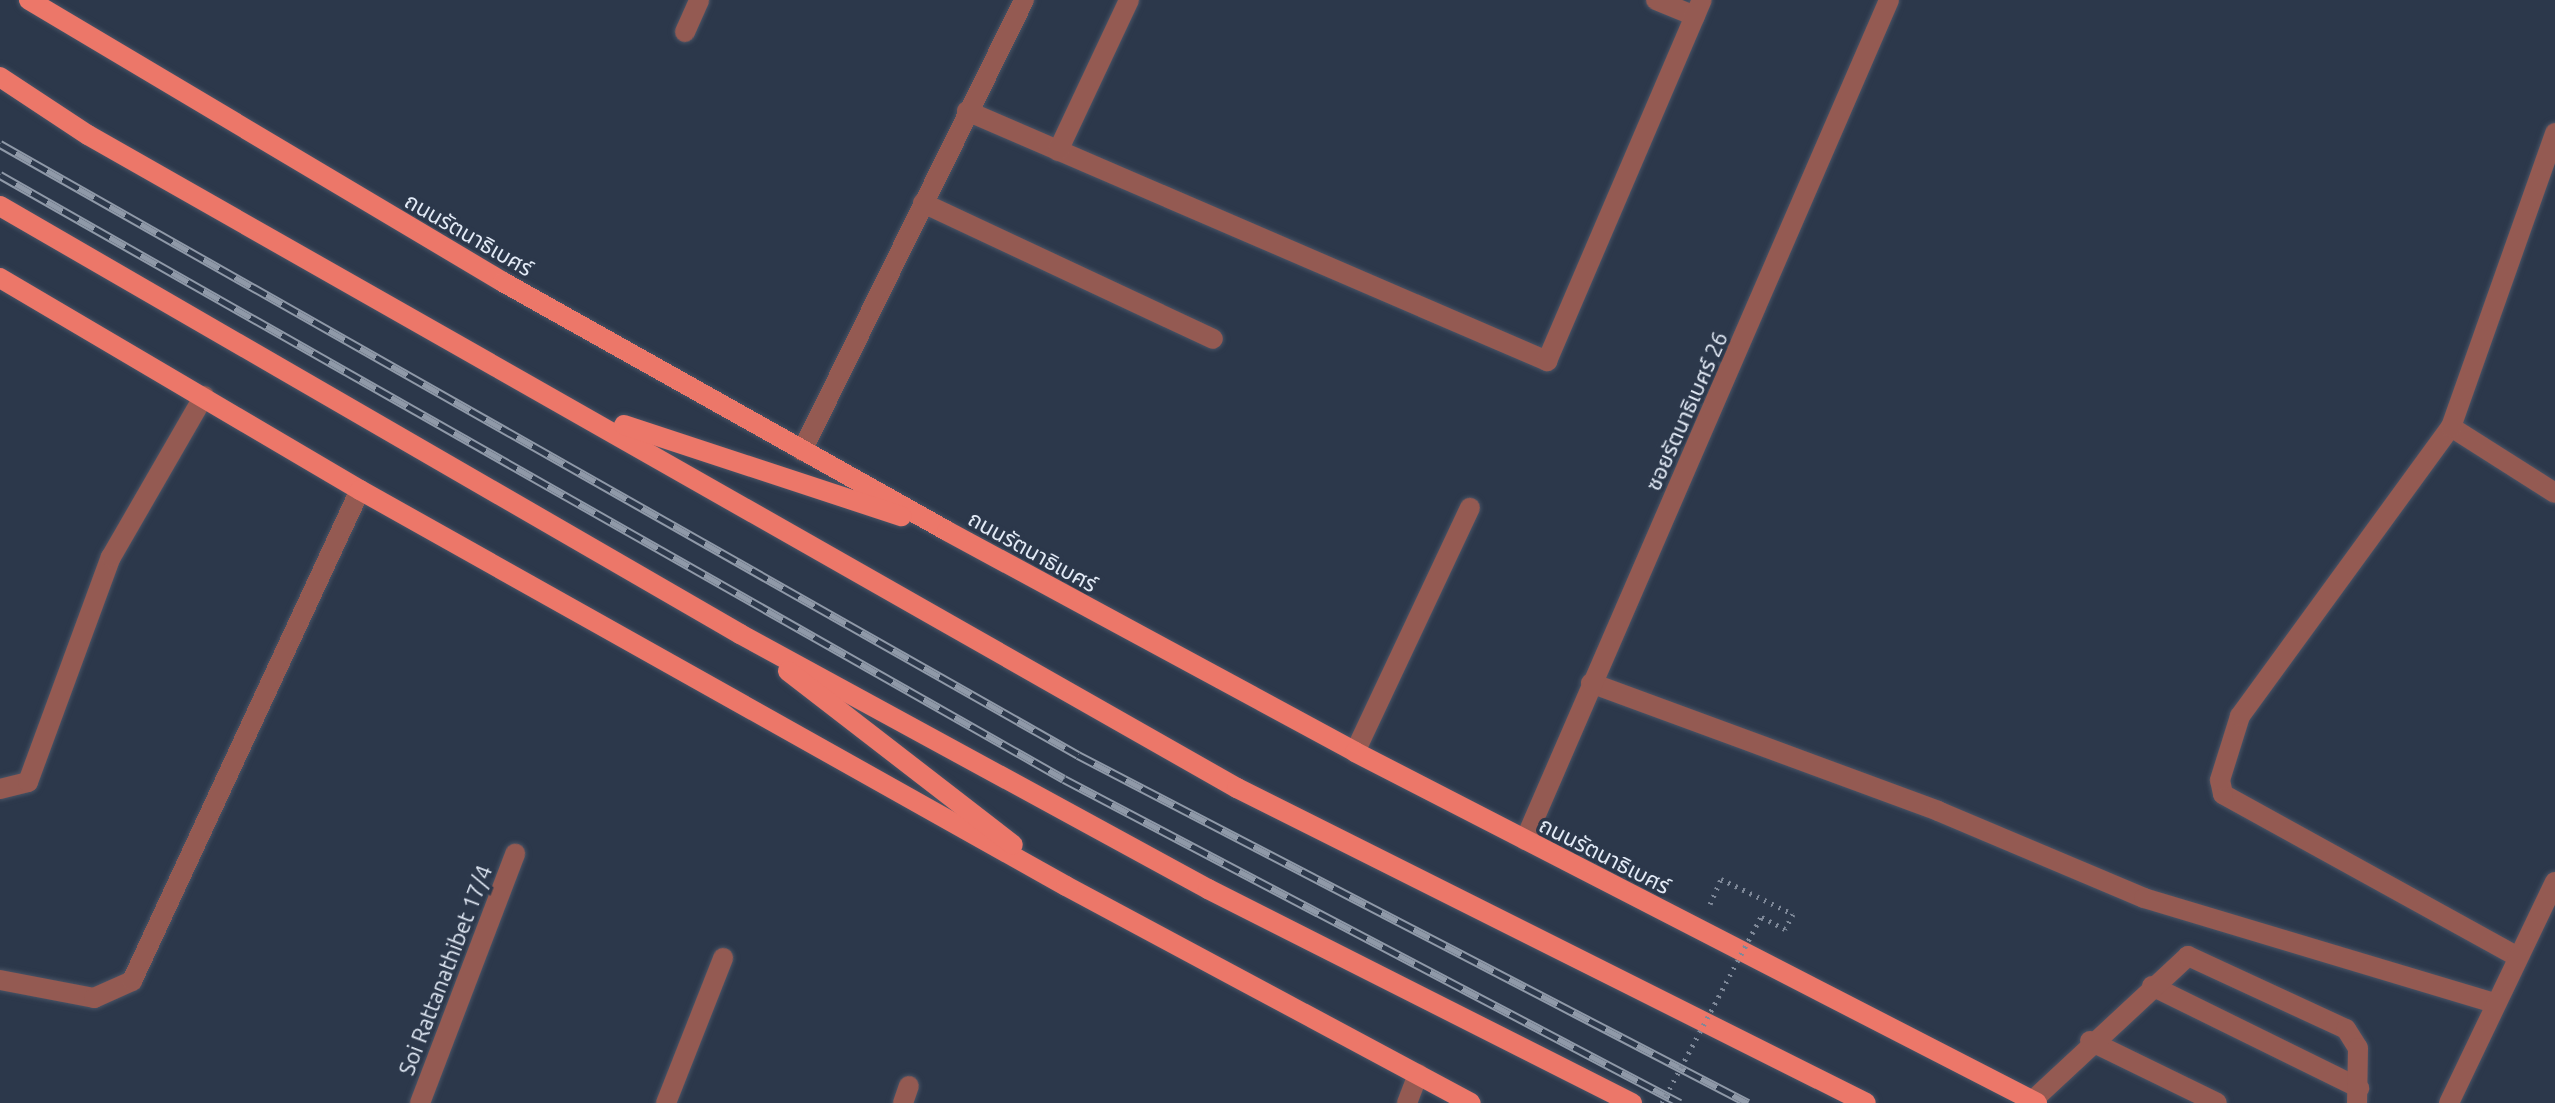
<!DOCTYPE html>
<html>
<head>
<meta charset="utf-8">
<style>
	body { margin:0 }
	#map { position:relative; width:2555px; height:1103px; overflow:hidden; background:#2c384b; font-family:Ubuntu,"Noto Sans Thai",sans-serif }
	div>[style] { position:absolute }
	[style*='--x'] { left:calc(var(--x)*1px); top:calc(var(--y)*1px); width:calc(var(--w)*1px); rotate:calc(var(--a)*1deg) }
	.path>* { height:5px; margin-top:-2.5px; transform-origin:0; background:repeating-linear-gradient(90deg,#7e8898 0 2px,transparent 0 8px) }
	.roads { filter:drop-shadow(0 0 2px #495466) drop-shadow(0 0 2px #495466) }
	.minor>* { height:20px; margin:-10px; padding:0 10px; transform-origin:10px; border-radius:10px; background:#945a52 }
	.major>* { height:20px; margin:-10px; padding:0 10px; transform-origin:10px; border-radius:10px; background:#ec7769 }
	.rail>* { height:9px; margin-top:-4.5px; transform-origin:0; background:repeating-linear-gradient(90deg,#2c384b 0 18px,#8f99a8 0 36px); box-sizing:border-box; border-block:2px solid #8f99a8 }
	.path-bridge>* { height:5px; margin-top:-2.5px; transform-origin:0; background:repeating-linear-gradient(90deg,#7e8898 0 2px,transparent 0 8px) }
	span { translate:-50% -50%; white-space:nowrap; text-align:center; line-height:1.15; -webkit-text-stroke:7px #2c384b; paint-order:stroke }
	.street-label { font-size:22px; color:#e2eaf6 }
</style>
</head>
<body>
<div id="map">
	<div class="path">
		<i style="--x:1710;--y:904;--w:27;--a:-66"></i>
		<i style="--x:1721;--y:879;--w:80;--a:25.9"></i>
		<i style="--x:1793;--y:914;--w:17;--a:118"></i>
		<i style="--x:1785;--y:929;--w:27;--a:-153"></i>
	</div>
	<div class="roads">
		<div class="minor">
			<i style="--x:1656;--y:0;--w:42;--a:22.3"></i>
			<i style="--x:685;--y:32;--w:35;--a:-66"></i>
			<i style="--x:967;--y:111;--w:632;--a:23.32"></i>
			<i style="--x:1547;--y:361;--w:393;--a:-66.8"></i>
			<i style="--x:1058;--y:151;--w:167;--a:-64.8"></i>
			<i style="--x:923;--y:203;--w:320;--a:25.1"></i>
			<i style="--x:2451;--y:427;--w:123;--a:32.4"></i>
			<i style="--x:802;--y:451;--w:503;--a:-63.79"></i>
			<i style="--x:1591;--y:683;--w:370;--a:20.2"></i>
			<i style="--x:1938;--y:811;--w:224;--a:22.9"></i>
			<i style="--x:2144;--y:898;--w:366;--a:16.7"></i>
			<i style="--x:1355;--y:752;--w:270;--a:-64.8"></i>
			<i style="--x:0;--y:789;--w:29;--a:-14"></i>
			<i style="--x:28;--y:782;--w:240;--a:-69.8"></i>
			<i style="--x:111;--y:557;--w:186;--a:-60"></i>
			<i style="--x:1525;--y:840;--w:915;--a:-66.57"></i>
			<i style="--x:2518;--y:957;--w:337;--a:-151.1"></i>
			<i style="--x:2223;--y:794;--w:14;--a:-102"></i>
			<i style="--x:2220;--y:780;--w:67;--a:-72.6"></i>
			<i style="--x:2240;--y:716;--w:358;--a:-53.9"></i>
			<i style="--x:2451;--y:427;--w:312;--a:-70.5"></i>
			<i style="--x:0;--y:980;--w:96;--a:10.8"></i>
			<i style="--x:94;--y:998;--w:42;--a:-24.1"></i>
			<i style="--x:132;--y:981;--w:541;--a:-65.09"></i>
			<i style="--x:2152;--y:986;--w:231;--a:26.2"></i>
			<i style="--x:2090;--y:1041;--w:141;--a:26"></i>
			<i style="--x:2032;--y:1101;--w:213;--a:-42.9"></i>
			<i style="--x:2188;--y:956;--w:174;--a:24.8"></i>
			<i style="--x:2346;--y:1029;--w:22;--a:58"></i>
			<i style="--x:2358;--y:1048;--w:55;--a:91"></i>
			<i style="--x:420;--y:1103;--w:267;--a:-69.1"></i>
			<i style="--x:666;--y:1103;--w:156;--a:-68.5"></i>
			<i style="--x:903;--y:1103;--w:18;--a:-71"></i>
			<i style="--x:1407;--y:1103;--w:31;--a:-69"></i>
			<i style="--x:2449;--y:1103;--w:245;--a:-64.4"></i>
		</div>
		<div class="major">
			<i style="--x:29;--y:0;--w:552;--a:30.75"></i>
			<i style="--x:503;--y:282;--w:509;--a:29.28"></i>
			<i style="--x:947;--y:531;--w:464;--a:28.4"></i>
			<i style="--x:1355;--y:752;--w:767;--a:27.23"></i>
			<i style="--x:0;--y:77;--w:105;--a:33.4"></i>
			<i style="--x:88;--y:135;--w:1322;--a:29.61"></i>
			<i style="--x:1237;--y:788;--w:703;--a:26.6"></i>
			<i style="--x:0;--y:206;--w:855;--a:30.04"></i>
			<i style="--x:740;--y:634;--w:533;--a:28.58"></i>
			<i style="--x:1208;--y:889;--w:475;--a:26.8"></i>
			<i style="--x:0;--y:278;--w:418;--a:30.5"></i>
			<i style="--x:360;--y:490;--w:809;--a:29.29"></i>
			<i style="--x:1066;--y:886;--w:459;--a:28.2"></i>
			<i style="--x:624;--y:425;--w:292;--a:18.2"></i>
			<i style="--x:788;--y:671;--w:284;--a:37.7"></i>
		</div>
	</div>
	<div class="rail">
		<i style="--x:0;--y:144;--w:1239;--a:29.54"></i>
		<i style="--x:1078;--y:755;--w:755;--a:27.45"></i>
		<i style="--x:0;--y:175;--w:1223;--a:29.58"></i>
		<i style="--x:1064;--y:779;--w:696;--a:27.74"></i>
	</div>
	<div class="path-bridge">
		<i style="--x:1662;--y:1103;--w:211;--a:-62"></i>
	</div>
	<div class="street-label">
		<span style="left:469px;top:234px;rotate:30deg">ถนนรัตนาธิเบศร์</span>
		<span style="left:1686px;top:411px;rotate:-66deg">ซอยรัตนาธิเบศร์ 26</span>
		<span style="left:1033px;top:551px;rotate:29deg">ถนนรัตนาธิเบศร์</span>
		<span style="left:1605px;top:855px;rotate:27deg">ถนนรัตนาธิเบศร์</span>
		<span style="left:445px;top:970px;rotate:-69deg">Soi Rattanathibet 17/4</span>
	</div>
</div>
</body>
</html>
